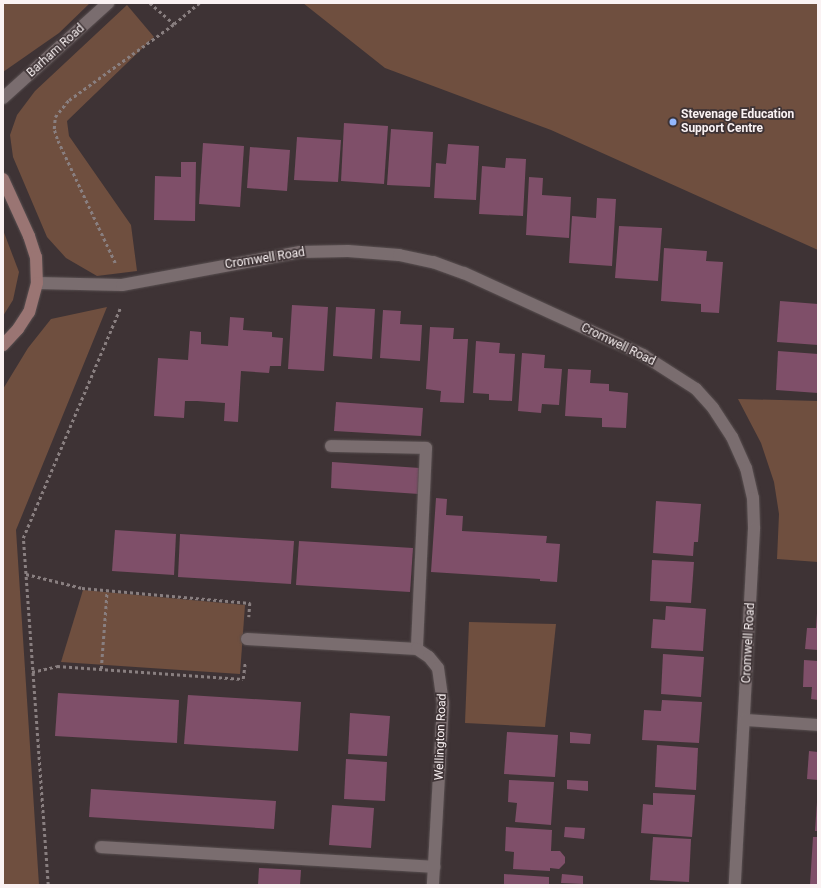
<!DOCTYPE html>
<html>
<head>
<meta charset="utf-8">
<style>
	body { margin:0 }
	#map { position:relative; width:821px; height:888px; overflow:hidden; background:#3e3335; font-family:Roboto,sans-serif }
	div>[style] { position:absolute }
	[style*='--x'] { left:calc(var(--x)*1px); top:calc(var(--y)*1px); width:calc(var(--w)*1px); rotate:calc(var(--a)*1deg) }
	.green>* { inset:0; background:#6f4f3f }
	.building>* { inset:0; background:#7f4f69 }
	.path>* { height:2.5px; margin-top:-1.25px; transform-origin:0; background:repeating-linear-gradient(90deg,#897f80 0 3px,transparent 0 6px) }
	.roads { filter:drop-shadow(0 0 1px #584f50) drop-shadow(0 0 1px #584f50) }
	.lane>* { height:12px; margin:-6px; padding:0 6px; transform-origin:6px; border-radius:6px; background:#7a6d6f }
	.street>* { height:12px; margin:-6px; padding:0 6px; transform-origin:6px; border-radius:6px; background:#7a6d6f }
	.secondary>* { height:12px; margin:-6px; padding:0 6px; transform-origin:6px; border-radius:6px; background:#9a7573 }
	.dots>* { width:11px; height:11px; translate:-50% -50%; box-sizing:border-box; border:2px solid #3e3335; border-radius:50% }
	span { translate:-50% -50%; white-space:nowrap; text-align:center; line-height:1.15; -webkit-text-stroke:3.5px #3e3335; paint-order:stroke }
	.street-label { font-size:12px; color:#faf2f3 }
	.poi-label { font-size:12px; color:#faf2f3; font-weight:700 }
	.left { translate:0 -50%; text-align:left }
	.frame { position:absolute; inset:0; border:4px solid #faf2f3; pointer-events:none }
</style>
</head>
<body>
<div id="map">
	<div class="green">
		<i style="clip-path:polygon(3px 3px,90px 3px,59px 33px,3px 72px)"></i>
		<i style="clip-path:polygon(303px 3px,818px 3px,818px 250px,551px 130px,385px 68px)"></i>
		<i style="clip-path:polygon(127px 5px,154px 37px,67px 121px,69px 136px,131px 225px,137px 271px,97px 276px,66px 258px,47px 237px,13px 157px,10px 135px,17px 115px,35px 91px)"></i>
		<i style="clip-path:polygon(3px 230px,19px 272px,13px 300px,3px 316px)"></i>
		<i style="clip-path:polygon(107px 307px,16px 530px,39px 885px,3px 885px,3px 389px,28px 348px,51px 319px)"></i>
		<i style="clip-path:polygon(738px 399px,818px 401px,818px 562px,777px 559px,779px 514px,774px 482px,761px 443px)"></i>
		<i style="clip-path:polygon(83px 590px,245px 605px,240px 674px,61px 662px)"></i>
		<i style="clip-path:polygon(469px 622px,556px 624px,545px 727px,465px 723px)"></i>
	</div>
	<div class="building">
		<i style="clip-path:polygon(344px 123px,388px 126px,384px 184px,341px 181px)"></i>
		<i style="clip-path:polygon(391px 129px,433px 132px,430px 187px,387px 185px)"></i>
		<i style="clip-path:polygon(297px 137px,341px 140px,338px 182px,294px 180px)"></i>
		<i style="clip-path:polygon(203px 143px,244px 146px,240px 207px,199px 204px)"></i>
		<i style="clip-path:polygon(448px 144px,479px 146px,476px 200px,434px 198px,436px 163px,446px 164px)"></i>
		<i style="clip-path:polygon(250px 147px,290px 150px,287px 191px,247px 188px)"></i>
		<i style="clip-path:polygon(506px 158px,526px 159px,523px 216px,479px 214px,482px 166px,505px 168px)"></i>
		<i style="clip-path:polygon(181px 162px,196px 162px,195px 221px,154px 220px,155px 176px,181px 177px)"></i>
		<i style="clip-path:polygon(529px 177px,543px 178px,542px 195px,571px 197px,569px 238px,526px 235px)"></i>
		<i style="clip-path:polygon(597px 198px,616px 199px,612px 266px,569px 263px,572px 216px,596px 218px)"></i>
		<i style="clip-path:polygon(619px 226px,662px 228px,658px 281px,615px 278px)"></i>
		<i style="clip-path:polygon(664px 248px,707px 251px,706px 261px,723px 262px,719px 313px,701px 312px,701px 304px,661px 301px)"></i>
		<i style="clip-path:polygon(780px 301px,818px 304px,818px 345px,777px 342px)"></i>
		<i style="clip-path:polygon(292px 305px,328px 307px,324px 371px,288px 369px)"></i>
		<i style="clip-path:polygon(336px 307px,375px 309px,372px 359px,333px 356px)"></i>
		<i style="clip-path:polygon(383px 310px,401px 311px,400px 324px,422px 325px,420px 361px,380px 358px)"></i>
		<i style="clip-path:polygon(230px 317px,244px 318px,243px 330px,272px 332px,272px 337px,283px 338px,281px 366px,270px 366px,269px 373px,241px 371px,238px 422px,224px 421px,225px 403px,197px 401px,185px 401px,184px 418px,154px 416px,158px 358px,188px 360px,190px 331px,201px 332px,201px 344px,228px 346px)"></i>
		<i style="clip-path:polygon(430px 327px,454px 328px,453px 339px,468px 339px,464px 403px,440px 402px,441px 391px,426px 389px)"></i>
		<i style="clip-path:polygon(476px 341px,500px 343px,499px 353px,515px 354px,512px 401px,489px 400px,489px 394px,473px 393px)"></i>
		<i style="clip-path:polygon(778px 351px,818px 354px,818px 393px,776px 390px)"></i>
		<i style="clip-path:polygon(522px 353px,545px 355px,544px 368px,562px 369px,559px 405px,542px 404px,541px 413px,518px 411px)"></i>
		<i style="clip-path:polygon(568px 369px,591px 370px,590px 383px,609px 384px,609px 391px,628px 393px,626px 428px,602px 427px,602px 418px,565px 416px)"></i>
		<i style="clip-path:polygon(336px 402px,423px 408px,421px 436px,334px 431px)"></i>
		<i style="clip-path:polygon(332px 462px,420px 468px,419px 494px,331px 488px)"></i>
		<i style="clip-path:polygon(436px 498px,447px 499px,446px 515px,463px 516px,462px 531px,547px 536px,546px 543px,560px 544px,557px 582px,540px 581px,540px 579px,431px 572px)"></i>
		<i style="clip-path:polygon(656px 501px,701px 504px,698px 542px,694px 542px,693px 556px,653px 553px)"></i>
		<i style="clip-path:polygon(115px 530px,176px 534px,174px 575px,112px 571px)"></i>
		<i style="clip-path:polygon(180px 534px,294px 541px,291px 584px,178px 577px)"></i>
		<i style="clip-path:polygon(299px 541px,413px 548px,410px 592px,296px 585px)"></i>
		<i style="clip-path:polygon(652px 560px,694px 562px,691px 603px,650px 601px)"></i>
		<i style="clip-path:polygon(666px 606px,706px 609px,703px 651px,651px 648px,653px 619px,665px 620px)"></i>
		<i style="clip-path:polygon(817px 613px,818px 650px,805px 649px,807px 628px,816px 628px)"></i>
		<i style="clip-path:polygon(663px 654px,704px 657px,701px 697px,661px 694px)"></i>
		<i style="clip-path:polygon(804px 660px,818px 661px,818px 700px,811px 699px,812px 687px,803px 687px)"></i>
		<i style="clip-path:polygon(58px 693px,179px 700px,177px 743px,55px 736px)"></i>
		<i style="clip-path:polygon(188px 695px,301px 702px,298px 751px,184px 744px)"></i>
		<i style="clip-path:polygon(662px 700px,702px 702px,699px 743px,642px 740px,644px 710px,661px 711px)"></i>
		<i style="clip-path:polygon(350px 713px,390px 716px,387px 756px,348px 754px)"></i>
		<i style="clip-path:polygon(507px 732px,558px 735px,555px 777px,504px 774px)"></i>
		<i style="clip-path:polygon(570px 732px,591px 734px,590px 744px,570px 743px)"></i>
		<i style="clip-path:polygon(657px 745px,698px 748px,696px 790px,655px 787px)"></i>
		<i style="clip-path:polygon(809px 751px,818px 752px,818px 780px,807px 779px)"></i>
		<i style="clip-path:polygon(346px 759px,387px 762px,385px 801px,344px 799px)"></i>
		<i style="clip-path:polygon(509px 780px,554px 782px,551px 825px,515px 822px,517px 803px,508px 802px)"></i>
		<i style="clip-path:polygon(567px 780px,588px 781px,588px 791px,567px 789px)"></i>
		<i style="clip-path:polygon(91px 789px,276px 801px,274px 829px,89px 817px)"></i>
		<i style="clip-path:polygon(653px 793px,695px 795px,692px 837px,641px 833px,643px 804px,653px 805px)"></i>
		<i style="clip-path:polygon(817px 802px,818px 802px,818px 831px,815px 831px)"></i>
		<i style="clip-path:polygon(332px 805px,374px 808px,371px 848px,329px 845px)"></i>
		<i style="clip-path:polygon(506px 827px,552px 830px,551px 851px,560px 851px,565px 857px,565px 863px,559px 869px,550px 868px,550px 871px,513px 869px,514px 852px,505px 851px)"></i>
		<i style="clip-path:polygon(565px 827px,585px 828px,584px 839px,564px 837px)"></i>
		<i style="clip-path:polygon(653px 837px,691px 839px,689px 882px,650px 880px)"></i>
		<i style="clip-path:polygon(813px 837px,818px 837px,818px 885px,810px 885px)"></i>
		<i style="clip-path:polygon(259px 868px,301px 870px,300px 885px,258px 885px)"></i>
		<i style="clip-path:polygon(504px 874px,549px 877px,549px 885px,504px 885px)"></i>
		<i style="clip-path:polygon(562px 874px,583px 876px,583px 884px,561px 883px)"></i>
	</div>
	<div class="path">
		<i style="--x:150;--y:3;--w:32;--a:41"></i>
		<i style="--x:115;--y:263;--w:137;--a:-115.1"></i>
		<i style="--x:57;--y:139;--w:10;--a:-107"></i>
		<i style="--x:54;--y:129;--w:12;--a:-85"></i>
		<i style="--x:55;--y:117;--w:22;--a:-51"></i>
		<i style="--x:69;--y:100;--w:130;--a:-35.9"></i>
		<i style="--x:174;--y:24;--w:33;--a:-40"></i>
		<i style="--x:26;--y:574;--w:58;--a:14"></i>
		<i style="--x:82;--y:588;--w:169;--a:5.1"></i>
		<i style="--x:250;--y:603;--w:14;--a:94"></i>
		<i style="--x:101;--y:669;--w:79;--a:-85.7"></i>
		<i style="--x:32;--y:672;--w:26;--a:-13"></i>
		<i style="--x:57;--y:666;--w:186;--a:4"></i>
		<i style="--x:243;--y:679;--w:17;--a:-83"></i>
		<i style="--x:48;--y:885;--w:348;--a:-94.1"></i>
		<i style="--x:23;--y:538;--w:250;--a:-67.1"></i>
	</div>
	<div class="roads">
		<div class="lane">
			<i style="--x:331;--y:446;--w:95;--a:1.2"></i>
			<i style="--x:426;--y:448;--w:201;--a:92.6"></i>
			<i style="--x:101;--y:847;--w:334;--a:3.4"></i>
		</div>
		<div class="street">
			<i style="--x:3;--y:98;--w:142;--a:-42.1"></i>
			<i style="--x:37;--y:283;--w:85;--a:1.3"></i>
			<i style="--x:122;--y:285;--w:181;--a:-10.5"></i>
			<i style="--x:300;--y:252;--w:48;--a:-1.2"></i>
			<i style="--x:348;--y:251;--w:51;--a:4.5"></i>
			<i style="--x:399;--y:255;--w:35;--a:12"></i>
			<i style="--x:433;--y:262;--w:33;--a:20"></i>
			<i style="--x:464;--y:273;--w:197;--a:24.6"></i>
			<i style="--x:643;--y:355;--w:63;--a:32.7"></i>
			<i style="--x:696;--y:389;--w:25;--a:48"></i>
			<i style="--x:713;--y:408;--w:35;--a:57"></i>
			<i style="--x:732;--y:437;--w:34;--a:66"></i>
			<i style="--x:746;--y:468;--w:31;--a:77"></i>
			<i style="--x:753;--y:498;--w:31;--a:88"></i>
			<i style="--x:754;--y:529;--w:357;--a:93.1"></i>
			<i style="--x:247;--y:639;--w:170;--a:3.4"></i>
			<i style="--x:417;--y:649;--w:14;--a:34"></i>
			<i style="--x:429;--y:657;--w:14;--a:51"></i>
			<i style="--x:438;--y:668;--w:36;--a:82"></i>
			<i style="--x:443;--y:704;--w:181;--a:93.2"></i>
			<i style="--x:745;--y:720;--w:73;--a:3.9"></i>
		</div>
		<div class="secondary">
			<i style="--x:3;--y:179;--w:63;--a:65.5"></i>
			<i style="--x:29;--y:236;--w:22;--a:72"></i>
			<i style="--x:36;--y:257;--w:26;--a:88"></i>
			<i style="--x:37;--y:283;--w:30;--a:105"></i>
			<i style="--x:29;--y:312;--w:20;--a:123"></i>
			<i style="--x:18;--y:329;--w:22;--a:133"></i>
		</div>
	</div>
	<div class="dots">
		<i style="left:673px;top:122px;background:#93b7fd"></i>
	</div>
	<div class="street-label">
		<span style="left:56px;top:51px;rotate:-42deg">Barham Road</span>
		<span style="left:265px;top:259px;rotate:-9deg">Cromwell Road</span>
		<span style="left:618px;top:345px;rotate:26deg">Cromwell Road</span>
		<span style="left:749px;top:643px;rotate:-87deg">Cromwell Road</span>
		<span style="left:441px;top:737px;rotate:-88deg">Wellington Road</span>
	</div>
	<div class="poi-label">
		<span class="left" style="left:681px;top:122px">Stevenage Education<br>Support Centre</span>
	</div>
	<div class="frame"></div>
</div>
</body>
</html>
